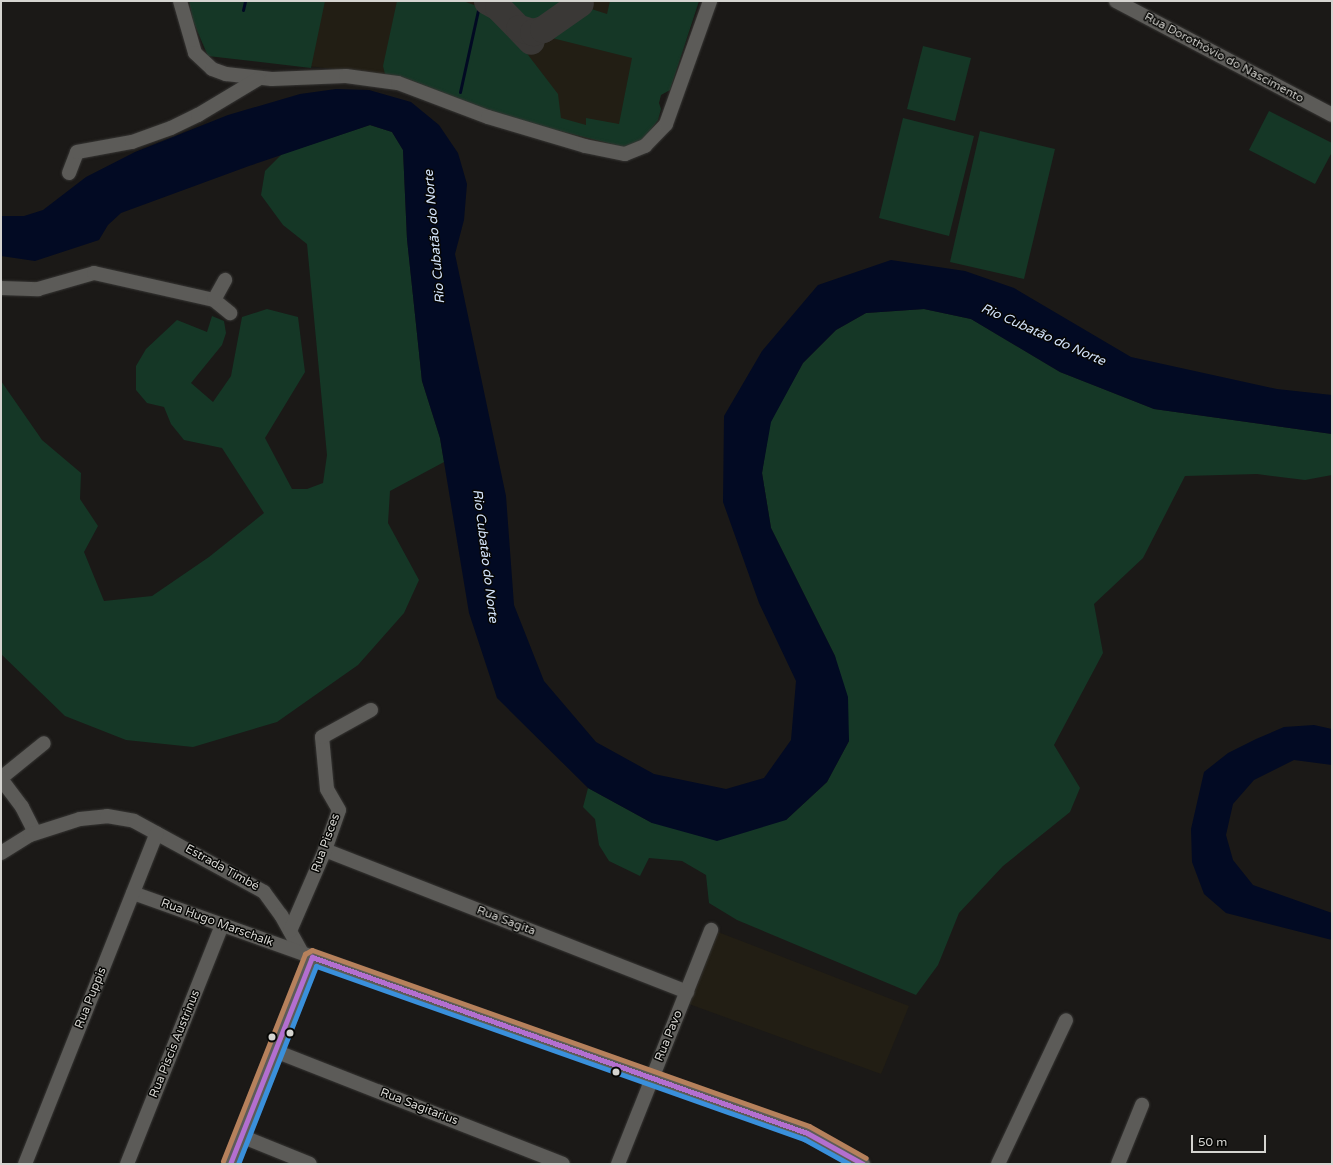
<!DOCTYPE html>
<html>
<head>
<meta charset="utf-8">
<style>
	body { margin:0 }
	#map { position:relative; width:1333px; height:1165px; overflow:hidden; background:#1b1917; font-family:"Varela Round",sans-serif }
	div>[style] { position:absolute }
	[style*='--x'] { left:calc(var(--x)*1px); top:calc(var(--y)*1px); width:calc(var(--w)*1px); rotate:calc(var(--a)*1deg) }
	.built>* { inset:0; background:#221e14 }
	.green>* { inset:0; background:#153726 }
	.water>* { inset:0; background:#020a23 }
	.stream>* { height:3px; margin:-1.5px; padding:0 1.5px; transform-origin:1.5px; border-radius:1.5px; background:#020a23 }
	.taxiway>* { height:27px; margin:-13.5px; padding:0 13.5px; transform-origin:13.5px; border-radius:13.5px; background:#3a3836 }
	.roads { filter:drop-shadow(0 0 1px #373634) drop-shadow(0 0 1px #373634) }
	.minor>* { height:14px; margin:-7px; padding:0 7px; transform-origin:7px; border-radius:7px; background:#5c5b58 }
	.bus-1>* { height:5px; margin:-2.5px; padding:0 2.5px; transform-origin:2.5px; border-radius:2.5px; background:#b36fd0 }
	.bus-2>* { height:5px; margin:-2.5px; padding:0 2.5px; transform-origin:2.5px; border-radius:2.5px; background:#3a90db }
	.bus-3>* { height:5px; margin:-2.5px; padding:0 2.5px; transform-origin:2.5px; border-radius:2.5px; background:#b6815c }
	.dots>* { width:11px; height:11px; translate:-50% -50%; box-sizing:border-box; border:2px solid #060604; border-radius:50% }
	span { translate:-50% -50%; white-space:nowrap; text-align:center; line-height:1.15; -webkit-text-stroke:3px #060604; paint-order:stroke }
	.street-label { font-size:12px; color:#d5d4d0 }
	.water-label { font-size:13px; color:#d3e3fb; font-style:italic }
	.frame { position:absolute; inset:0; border:2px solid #d5d4d0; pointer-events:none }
	.scale { position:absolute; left:1191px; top:1135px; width:75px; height:18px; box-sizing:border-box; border:2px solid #d5d4d0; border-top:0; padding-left:5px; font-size:12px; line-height:14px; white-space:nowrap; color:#d5d4d0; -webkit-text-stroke:3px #060604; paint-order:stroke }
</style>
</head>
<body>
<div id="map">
	<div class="built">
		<i style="clip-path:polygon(189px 1px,699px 1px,670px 90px,661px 95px,659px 103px,661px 109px,658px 120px,615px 146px,504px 117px,408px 79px,385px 74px,208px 56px,193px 21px)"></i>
		<i style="clip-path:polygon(718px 932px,909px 1006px,881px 1074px,689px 1004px)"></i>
	</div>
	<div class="green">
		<i style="clip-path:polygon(189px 1px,325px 1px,311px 68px,208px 56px,193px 21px)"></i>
		<i style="clip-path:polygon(397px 1px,463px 1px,496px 13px,558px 94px,561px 118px,586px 125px,586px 118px,619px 124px,632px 58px,544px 36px,546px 34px,582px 6px,607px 14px,610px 1px,699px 1px,670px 90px,661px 95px,659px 103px,661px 109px,658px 120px,643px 140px,624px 147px,504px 117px,408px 79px,385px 74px,383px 66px)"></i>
		<i style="clip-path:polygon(502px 1px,576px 1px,546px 22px,536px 25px,520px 20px)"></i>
		<i style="clip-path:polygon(923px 46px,971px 58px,955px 121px,907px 109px)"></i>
		<i style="clip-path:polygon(1269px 111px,1332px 143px,1332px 152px,1315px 184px,1249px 150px)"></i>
		<i style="clip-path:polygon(903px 118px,974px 136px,949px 236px,879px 218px)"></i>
		<i style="clip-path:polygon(370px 125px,392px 132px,403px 150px,407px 239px,422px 381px,440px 438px,444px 462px,390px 491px,388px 523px,419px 580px,404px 613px,358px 665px,277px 722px,193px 747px,126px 740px,65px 716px,1px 654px,1px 381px,42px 440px,81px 473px,80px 499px,98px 526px,84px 552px,104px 601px,152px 596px,209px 557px,264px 513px,222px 448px,184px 440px,171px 424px,164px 407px,147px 403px,136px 390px,136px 366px,146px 349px,177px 320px,207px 332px,212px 316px,224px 321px,226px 333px,222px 345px,191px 383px,213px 402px,231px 376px,242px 317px,267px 309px,298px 317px,305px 372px,265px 438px,292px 489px,307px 489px,323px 483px,327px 455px,307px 244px,283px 225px,261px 195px,265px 171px,282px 154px)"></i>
		<i style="clip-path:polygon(980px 131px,1055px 149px,1024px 279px,950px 262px)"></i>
		<i style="clip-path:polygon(924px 309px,971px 319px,1060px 372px,1154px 409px,1332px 434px,1332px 475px,1305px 480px,1257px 474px,1185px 476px,1143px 558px,1094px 604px,1103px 653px,1054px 745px,1080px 788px,1070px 812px,1003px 866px,959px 913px,938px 965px,916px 995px,737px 920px,709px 903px,706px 875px,682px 861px,649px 858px,640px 876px,609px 861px,599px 845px,595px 819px,583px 807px,588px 788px,652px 823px,786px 820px,827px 782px,849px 741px,835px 656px,771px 528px,762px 473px,770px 422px,803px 363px,836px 330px,866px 313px)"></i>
	</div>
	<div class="water">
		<i style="clip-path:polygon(336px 89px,369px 90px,411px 102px,439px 125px,458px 153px,467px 184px,464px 220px,455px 254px,506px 496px,514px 605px,544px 681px,596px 742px,654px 774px,726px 789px,764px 778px,791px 740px,796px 681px,759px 603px,723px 502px,724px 416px,762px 351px,818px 285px,891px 260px,965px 271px,1014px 288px,1131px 357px,1277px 389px,1332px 395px,1332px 434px,1154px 409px,1060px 372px,971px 319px,924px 309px,866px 313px,836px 330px,803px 363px,771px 422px,762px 473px,771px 528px,835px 656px,848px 697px,849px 741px,827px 782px,786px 820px,717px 841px,652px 823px,588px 788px,497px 698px,469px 613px,440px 438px,422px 381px,407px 239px,403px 150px,392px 132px,370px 125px,249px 166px,121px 213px,108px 225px,99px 240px,35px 261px,1px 256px,1px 216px,24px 216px,43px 210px,86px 177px,135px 152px,228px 115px,300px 94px)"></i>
		<i style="clip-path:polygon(1314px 725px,1332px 729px,1332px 765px,1294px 760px,1254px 780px,1233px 804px,1226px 835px,1233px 860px,1253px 885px,1332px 913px,1332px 940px,1226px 913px,1204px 894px,1192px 862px,1191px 829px,1204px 772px,1228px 753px,1256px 739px,1284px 727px)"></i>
	</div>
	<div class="stream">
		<i style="--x:243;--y:10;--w:9;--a:-77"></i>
		<i style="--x:460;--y:92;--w:84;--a:-77.6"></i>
	</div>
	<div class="taxiway">
		<i style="--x:487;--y:1;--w:13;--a:29"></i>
		<i style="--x:498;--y:7;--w:47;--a:45.9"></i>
		<i style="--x:519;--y:28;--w:15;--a:16"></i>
		<i style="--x:533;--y:32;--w:10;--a:-17"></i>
		<i style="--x:543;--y:29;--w:45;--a:-35.1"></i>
	</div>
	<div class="roads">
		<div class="minor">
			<i style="--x:180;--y:1;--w:54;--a:73.9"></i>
			<i style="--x:195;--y:53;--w:23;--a:43"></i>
			<i style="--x:212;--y:69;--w:15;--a:20"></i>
			<i style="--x:226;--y:74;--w:46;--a:6.2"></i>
			<i style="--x:272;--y:79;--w:74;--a:-2.3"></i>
			<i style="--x:346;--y:76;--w:52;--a:7.7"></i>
			<i style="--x:398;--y:83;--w:96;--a:20.7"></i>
			<i style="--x:488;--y:117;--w:101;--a:16.6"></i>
			<i style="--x:585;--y:146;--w:41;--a:11.3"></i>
			<i style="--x:625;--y:154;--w:22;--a:-22"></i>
			<i style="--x:645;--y:146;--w:30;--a:-46"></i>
			<i style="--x:666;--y:124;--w:131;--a:-70.3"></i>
			<i style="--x:1116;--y:1;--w:244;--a:27.8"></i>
			<i style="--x:69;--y:173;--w:22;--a:-69"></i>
			<i style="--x:77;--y:152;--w:56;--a:-10.3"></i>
			<i style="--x:132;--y:142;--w:41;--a:-19.7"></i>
			<i style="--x:171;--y:128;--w:30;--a:-26"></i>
			<i style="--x:198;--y:115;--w:70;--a:-31"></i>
			<i style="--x:1;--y:288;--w:37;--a:2"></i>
			<i style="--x:38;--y:289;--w:58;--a:-15.9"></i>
			<i style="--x:94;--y:273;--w:123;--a:12.7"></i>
			<i style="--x:214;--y:300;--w:21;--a:39"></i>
			<i style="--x:214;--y:300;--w:23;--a:-61"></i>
			<i style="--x:1;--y:778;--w:55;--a:-39.1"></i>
			<i style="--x:1;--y:779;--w:35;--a:53"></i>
			<i style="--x:22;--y:807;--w:29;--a:63"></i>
			<i style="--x:325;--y:850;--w:389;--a:21.4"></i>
			<i style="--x:1;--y:853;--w:34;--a:-32"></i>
			<i style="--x:30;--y:835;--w:52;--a:-17.7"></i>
			<i style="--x:80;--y:819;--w:27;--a:-6"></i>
			<i style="--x:107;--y:816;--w:27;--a:10"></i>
			<i style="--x:134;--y:821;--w:148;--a:28.6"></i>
			<i style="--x:264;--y:892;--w:29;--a:54"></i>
			<i style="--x:281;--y:915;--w:43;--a:61.1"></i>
			<i style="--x:133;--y:893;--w:715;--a:19.6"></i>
			<i style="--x:807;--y:1133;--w:64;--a:29"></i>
			<i style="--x:290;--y:931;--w:88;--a:-66.6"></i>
			<i style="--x:325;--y:850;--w:42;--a:-70.7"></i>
			<i style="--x:339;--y:810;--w:24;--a:-120"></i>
			<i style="--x:327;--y:789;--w:52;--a:-95.5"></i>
			<i style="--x:322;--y:737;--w:56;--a:-28.9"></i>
			<i style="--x:275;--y:1051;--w:309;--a:21.4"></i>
			<i style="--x:241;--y:1136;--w:74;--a:22.1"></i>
			<i style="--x:25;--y:1164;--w:356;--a:-68.3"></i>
			<i style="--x:127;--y:1164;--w:257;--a:-68.3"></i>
			<i style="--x:230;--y:1164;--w:223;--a:-68.4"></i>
			<i style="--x:618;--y:1164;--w:252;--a:-68.3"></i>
			<i style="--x:998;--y:1164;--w:159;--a:-64.7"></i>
			<i style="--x:1118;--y:1164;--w:64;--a:-67.9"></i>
		</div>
	</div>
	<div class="bus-1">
		<i style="--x:230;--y:1164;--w:223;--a:-68.4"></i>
		<i style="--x:312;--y:957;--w:525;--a:19.57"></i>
		<i style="--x:807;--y:1133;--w:64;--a:29"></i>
	</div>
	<div class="bus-2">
		<i style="--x:238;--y:1164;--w:213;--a:-68.5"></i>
		<i style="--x:316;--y:966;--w:518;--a:19.52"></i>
		<i style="--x:804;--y:1139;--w:51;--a:29.1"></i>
	</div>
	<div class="bus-3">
		<i style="--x:223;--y:1161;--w:223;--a:-68.4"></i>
		<i style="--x:305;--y:954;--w:8;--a:-30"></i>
		<i style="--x:312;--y:950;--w:527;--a:19.5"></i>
		<i style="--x:809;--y:1126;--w:65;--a:29.3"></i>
	</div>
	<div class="dots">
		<i style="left:290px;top:1033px;background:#d5d4d0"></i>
		<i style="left:272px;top:1037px;background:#d5d4d0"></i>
		<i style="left:616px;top:1072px;background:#d5d4d0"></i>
	</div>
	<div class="street-label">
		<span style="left:1224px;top:58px;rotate:28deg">Rua Dorothóvio do Nascimento</span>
		<span style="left:326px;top:843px;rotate:-70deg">Rua Pisces</span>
		<span style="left:222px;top:868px;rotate:29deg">Estrada Timbé</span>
		<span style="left:506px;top:921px;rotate:21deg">Rua Sagita</span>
		<span style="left:217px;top:923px;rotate:20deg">Rua Hugo Marschalk</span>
		<span style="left:91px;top:998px;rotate:-68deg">Rua Puppis</span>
		<span style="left:669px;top:1036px;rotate:-68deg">Rua Pavo</span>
		<span style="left:175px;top:1044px;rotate:-68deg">Rua Piscis Austrinus</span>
		<span style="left:419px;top:1107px;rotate:21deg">Rua Sagitarius</span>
	</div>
	<div class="water-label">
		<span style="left:435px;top:237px;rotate:-95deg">Rio Cubatão do Norte</span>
		<span style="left:1043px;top:335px;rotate:24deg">Rio Cubatão do Norte</span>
		<span style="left:485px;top:556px;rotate:83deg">Rio Cubatão do Norte</span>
	</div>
	<div class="frame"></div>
	<div class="scale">50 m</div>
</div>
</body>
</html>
